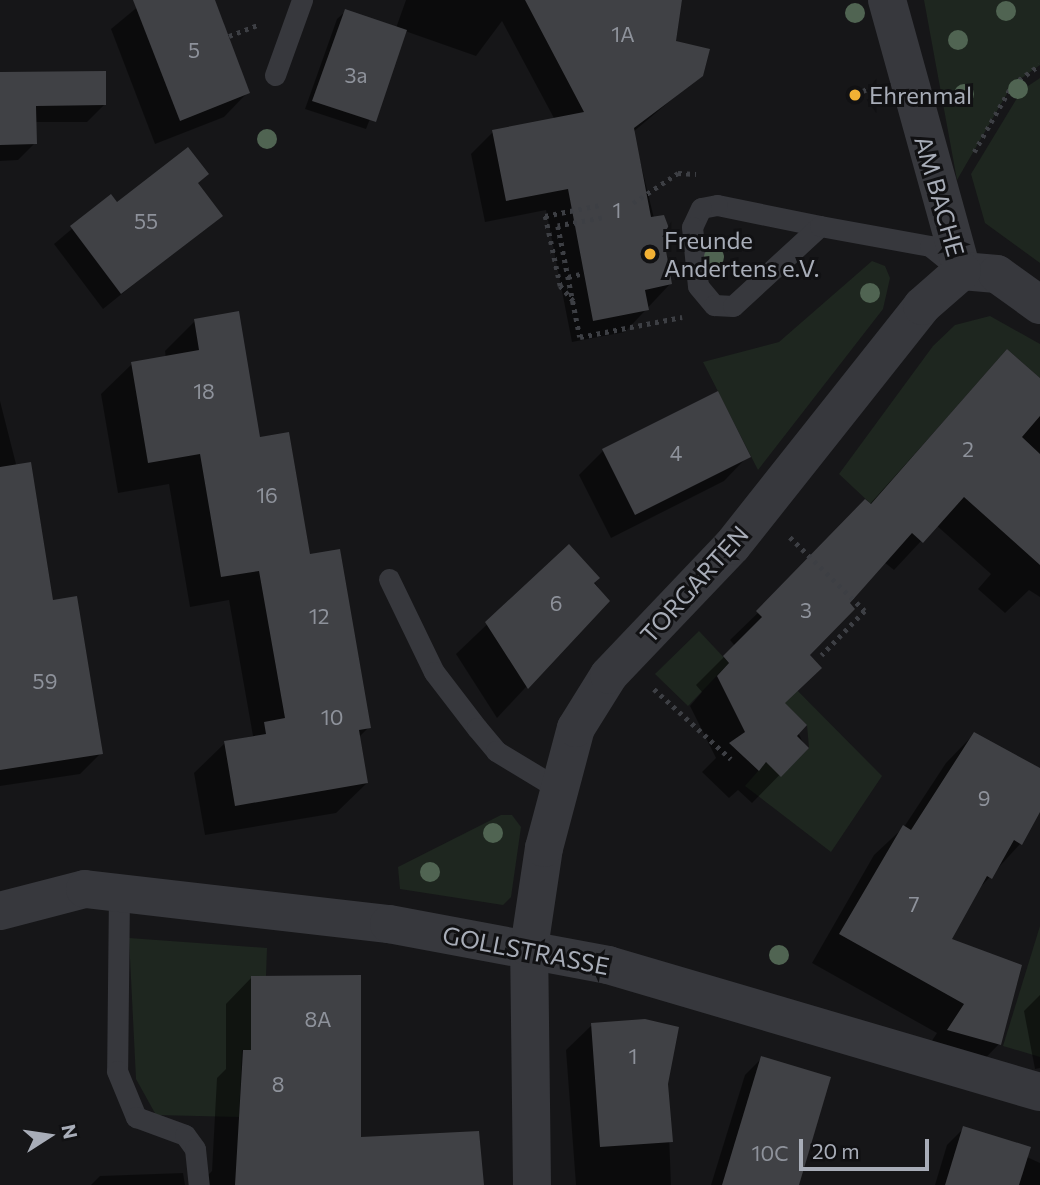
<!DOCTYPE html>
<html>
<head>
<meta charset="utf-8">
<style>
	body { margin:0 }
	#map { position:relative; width:1040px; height:1185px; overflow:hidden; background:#161618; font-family:Commissioner,sans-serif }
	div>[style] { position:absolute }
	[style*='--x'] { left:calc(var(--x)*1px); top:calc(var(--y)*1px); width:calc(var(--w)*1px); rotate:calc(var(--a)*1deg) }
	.green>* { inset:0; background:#1e261f }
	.shadow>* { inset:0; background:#0007 }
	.building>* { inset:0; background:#404145 }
	.path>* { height:4.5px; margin-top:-2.25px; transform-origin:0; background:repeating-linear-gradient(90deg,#3d3f44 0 3.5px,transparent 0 8.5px) }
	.lane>* { height:21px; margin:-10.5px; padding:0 10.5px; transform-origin:10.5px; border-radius:10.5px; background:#37383d }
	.street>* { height:38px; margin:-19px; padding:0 19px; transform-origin:19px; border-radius:19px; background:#37383d }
	.trees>* { width:20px; height:20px; margin:-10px; border-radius:50%; background:#506452 }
	.dots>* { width:19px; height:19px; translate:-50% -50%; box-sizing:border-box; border:4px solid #111113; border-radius:50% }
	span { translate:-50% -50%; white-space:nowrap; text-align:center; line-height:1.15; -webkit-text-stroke:6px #111113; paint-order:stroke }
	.number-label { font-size:21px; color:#8e929b }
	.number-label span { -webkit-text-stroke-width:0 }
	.poi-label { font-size:24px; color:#a8adb8 }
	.left { translate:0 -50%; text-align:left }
	.street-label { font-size:24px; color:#a8adb8 }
	.north { position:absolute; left:14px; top:1101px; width:70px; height:70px; -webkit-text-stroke:5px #111113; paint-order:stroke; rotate:78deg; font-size:19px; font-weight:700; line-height:28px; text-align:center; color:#a8adb8 }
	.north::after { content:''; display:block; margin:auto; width:24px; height:32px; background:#a8adb8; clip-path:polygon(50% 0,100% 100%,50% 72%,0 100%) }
	.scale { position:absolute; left:799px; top:1139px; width:130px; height:32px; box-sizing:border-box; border:4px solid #a8adb8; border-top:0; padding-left:9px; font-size:21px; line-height:24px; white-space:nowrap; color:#a8adb8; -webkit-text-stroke:5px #111113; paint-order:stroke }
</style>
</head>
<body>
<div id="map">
	<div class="green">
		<i style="clip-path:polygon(924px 0,1040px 0,1040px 65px,1012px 85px,957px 180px)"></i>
		<i style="clip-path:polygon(1040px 78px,1040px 263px,985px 223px,971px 174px,1022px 90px)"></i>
		<i style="clip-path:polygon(872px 261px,885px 266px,890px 278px,883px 309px,758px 470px,703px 362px,779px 342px)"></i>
		<i style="clip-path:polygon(990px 316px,1040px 344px,1040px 378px,1007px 349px,871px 504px,839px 474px,933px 346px,955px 325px)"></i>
		<i style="clip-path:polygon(699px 631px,729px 663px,688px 706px,655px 674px)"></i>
		<i style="clip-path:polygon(784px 677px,882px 776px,831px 852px,745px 786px,766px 762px,782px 775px,809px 748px,807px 725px,771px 690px)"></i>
		<i style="clip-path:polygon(501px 815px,512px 815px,521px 827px,511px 897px,503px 905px,400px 889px,398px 867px)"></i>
		<i style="clip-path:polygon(1040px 926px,1040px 1057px,1003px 1046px)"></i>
		<i style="clip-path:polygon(129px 938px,267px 948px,266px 976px,251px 982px,253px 1050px,242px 1050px,239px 1117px,156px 1115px,136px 1079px)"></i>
	</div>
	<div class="shadow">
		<i style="clip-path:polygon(146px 0,214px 0,248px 92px,224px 117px,155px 144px,111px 29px)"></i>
		<i style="clip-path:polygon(406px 0,682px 0,674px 42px,701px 75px,633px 132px,670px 284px,625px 332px,572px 342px,546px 210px,485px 222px,471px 154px,493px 132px,555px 120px,502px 21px,476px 56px,405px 31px,366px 129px,305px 109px,337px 19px,346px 11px,396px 28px)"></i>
		<i style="clip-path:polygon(0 74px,104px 105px,87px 122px,35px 122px,35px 143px,18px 160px,0 161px)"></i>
		<i style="clip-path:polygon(197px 184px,220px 215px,103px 309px,54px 244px,111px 196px,116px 204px)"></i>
		<i style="clip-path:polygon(195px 321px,259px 439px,309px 556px,369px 727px,359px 737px,367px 783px,336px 813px,205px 835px,194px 773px,225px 743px,253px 736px,229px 600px,190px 607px,169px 484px,118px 493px,101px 394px,132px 364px,166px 358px,165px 351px)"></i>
		<i style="clip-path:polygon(1007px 351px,1040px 379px,1040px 597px,1029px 590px,1005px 613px,978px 589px,991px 574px,936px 525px,894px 570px,884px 562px,807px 655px,783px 704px,806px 748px,752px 803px,738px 790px,729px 798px,702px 772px,716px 758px,690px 706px,702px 692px,696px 685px,735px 646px,730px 640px,869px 505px)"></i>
		<i style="clip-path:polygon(0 401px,51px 602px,101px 753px,80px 774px,0 786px)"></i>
		<i style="clip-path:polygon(603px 451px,748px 456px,724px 481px,611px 538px,579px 475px)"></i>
		<i style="clip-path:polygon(569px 546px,607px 600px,497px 718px,456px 654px)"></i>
		<i style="clip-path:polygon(974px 734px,1040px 770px,1040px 809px,1021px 843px,976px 892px,950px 940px,999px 1044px,971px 1073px,920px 1059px,937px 1033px,812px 963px,874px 855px,904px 827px,946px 763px)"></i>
		<i style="clip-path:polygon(252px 977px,359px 1139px,478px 1133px,482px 1185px,198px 1185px,212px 1171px,217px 1078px,226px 1069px,226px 1004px)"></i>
		<i style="clip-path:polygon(1040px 995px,1040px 1068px,1035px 1069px,1024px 1011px)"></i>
		<i style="clip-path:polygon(592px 1025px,667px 1084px,671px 1185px,576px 1185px,566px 1050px)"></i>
		<i style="clip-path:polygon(762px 1058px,798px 1185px,711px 1185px,745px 1075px)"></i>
		<i style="clip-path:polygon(964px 1128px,1040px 1163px,1040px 1185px,935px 1185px,947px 1145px)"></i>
		<i style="clip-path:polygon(183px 1173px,185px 1185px,91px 1185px,100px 1176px)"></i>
	</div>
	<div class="building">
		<i style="clip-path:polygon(133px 0,215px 0,250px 93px,180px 121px)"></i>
		<i style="clip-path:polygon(525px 0,682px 0,676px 41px,710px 49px,703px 76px,634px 128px,651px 217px,664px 215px,670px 231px,666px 251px,672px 284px,645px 290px,649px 310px,593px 321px,568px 189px,506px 201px,492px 130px,584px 112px)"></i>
		<i style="clip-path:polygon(345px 9px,407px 30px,376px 122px,312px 101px)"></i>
		<i style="clip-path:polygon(106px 71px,106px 105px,36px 106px,37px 144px,0 145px,0 72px)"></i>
		<i style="clip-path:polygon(188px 147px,209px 174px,198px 183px,223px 216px,121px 294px,70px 226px,111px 194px,117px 202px)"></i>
		<i style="clip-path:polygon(239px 311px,260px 437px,289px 432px,310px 554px,340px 549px,371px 728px,359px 730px,368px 783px,235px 806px,224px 741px,266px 734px,264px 722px,285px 718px,259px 571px,221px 577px,200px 454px,148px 463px,131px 362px,199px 350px,194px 319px)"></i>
		<i style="clip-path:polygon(1007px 349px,1040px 378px,1040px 416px,1022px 437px,1040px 454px,1040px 565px,964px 497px,923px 543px,912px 533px,850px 603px,855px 609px,810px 655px,822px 668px,785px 703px,807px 725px,797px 736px,809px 748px,781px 777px,766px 762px,759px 771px,729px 743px,745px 732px,717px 676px,729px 663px,723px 656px,762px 617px,756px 611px,865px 499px,871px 504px)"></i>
		<i style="clip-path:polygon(718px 391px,751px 457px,635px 515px,602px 449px)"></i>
		<i style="clip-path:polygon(31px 462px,53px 600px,77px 596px,103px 754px,0 770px,0 467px)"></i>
		<i style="clip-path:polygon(569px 544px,600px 578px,594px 583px,610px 601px,528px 689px,485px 622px)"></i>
		<i style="clip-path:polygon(974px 732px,1040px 768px,1040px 812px,1022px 845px,1014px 840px,992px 879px,987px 876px,952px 939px,1022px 965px,1001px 1045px,947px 1030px,964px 1004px,839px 934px,903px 825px,911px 830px)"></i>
		<i style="clip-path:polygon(361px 975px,361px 1137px,479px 1131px,484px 1185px,235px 1185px,243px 1050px,251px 1050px,251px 976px)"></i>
		<i style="clip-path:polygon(645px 1019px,679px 1027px,668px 1084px,673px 1142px,600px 1147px,591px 1023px)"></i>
		<i style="clip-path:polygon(761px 1056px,831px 1077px,799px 1185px,722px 1185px)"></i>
		<i style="clip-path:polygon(963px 1126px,1031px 1147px,1019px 1185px,945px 1185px)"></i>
	</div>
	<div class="path">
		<i style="--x:229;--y:36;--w:30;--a:-21"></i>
		<i style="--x:855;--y:95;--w:16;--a:-27"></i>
		<i style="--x:974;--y:152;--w:77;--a:-60.4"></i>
		<i style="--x:1012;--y:85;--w:34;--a:-36"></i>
		<i style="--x:633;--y:203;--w:54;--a:-33.7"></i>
		<i style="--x:678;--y:173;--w:18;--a:3"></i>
		<i style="--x:602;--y:218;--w:45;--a:169.7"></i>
		<i style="--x:558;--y:226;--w:113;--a:78.8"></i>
		<i style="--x:580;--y:337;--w:104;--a:-11.1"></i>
		<i style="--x:568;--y:277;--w:16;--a:-14"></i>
		<i style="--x:573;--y:301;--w:20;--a:-131"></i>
		<i style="--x:560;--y:286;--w:72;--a:-102.1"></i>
		<i style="--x:545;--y:216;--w:56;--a:-11.3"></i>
		<i style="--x:790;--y:537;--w:105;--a:44.6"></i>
		<i style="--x:865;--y:611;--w:62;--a:134.3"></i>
		<i style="--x:654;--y:689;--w:104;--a:42.3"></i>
	</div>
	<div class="lane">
		<i style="--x:275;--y:75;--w:80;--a:-70.2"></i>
		<i style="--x:820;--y:226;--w:105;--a:-168.5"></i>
		<i style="--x:717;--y:205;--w:16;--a:169"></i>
		<i style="--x:701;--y:208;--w:21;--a:115"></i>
		<i style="--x:692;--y:227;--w:59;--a:84.2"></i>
		<i style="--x:698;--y:286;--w:25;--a:50"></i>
		<i style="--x:714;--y:305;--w:19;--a:3"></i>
		<i style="--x:733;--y:306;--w:118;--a:-42.6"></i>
		<i style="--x:820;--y:226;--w:112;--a:10.3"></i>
		<i style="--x:930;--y:246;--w:35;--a:39"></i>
		<i style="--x:389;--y:579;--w:103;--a:64.2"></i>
		<i style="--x:434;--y:672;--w:71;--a:52.5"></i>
		<i style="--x:477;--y:728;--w:30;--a:50"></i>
		<i style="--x:496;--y:751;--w:71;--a:31.2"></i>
		<i style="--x:119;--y:892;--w:179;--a:90.6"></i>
		<i style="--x:117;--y:1071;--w:50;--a:67.6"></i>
		<i style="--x:136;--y:1117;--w:52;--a:20.2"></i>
		<i style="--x:185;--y:1135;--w:17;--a:54"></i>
		<i style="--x:195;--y:1149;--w:36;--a:84"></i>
	</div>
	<div class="street">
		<i style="--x:887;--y:0;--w:281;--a:74.5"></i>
		<i style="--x:962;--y:271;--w:35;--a:5"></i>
		<i style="--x:997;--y:274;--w:53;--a:35.8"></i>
		<i style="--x:0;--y:911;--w:88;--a:-14.5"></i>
		<i style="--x:85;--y:889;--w:306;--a:6.6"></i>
		<i style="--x:389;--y:924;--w:223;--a:10.6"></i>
		<i style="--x:608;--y:965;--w:450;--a:16.4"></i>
		<i style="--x:532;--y:1185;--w:237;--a:-90.7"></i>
		<i style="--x:529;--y:948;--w:101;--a:-81.5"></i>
		<i style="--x:544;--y:848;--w:124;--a:-75.1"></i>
		<i style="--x:576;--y:728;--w:62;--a:-58.1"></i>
		<i style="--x:609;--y:675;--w:178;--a:-46.4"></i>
		<i style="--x:732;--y:546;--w:306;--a:-51.6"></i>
		<i style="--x:922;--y:306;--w:53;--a:-41.2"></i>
	</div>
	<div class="trees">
		<i style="left:1006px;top:11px"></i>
		<i style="left:855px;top:13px"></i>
		<i style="left:958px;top:40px"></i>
		<i style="left:1018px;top:89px"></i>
		<i style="left:964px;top:94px"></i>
		<i style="left:267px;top:139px"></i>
		<i style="left:714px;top:257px"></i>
		<i style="left:870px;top:293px"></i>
		<i style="left:493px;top:833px"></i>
		<i style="left:430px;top:872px"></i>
		<i style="left:779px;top:955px"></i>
	</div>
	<div class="dots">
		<i style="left:855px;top:95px;background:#f2b134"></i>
		<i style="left:650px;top:254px;background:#f2b134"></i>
	</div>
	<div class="number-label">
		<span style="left:623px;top:34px">1A</span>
		<span style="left:194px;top:50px">5</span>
		<span style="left:356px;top:75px">3a</span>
		<span style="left:617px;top:210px">1</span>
		<span style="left:146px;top:221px">55</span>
		<span style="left:204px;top:391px">18</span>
		<span style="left:968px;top:449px">2</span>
		<span style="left:676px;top:453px">4</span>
		<span style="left:267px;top:495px">16</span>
		<span style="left:556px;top:603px">6</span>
		<span style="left:806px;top:610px">3</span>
		<span style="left:319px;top:616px">12</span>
		<span style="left:45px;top:681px">59</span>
		<span style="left:332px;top:717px">10</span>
		<span style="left:984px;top:798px">9</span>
		<span style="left:914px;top:904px">7</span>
		<span style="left:318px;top:1019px">8A</span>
		<span style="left:633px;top:1056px">1</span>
		<span style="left:278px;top:1084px">8</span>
		<span style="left:770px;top:1153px">10C</span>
	</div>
	<div class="poi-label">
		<span class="left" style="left:869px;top:95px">Ehrenmal</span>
		<span class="left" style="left:664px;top:254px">Freunde<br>Andertens e.V.</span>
	</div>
	<div class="street-label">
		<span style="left:940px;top:196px;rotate:74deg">AM BACHE</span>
		<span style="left:694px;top:584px;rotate:-48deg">TORGARTEN</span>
		<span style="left:526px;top:950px;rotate:11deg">GOLLSTRASSE</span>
	</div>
	<div class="north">N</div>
	<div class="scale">20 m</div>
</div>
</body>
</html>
